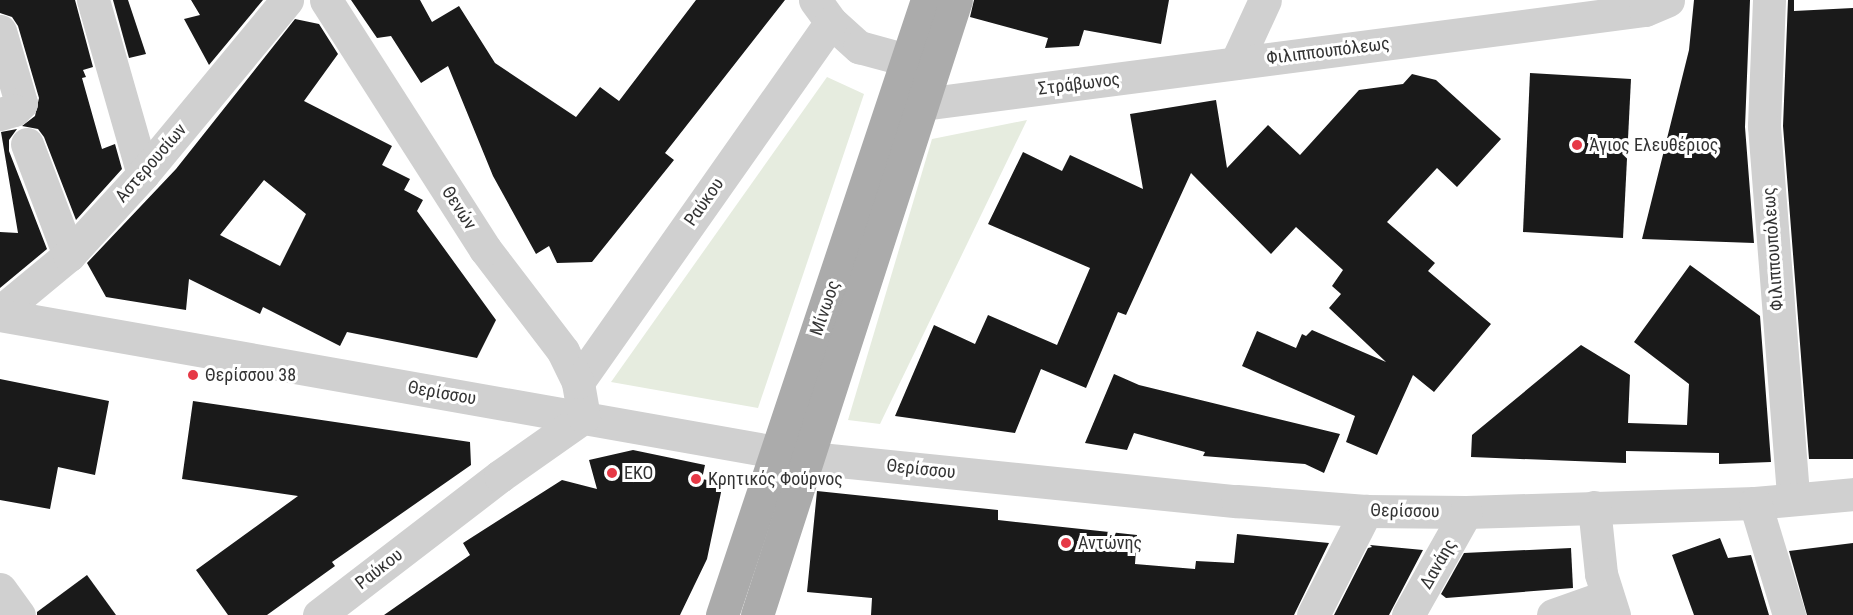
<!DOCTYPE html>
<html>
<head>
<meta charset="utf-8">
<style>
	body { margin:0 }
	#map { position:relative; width:1853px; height:615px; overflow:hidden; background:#fff; font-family:"Roboto Condensed",sans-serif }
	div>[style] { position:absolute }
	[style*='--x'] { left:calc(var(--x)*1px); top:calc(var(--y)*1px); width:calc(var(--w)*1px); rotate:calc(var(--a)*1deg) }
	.green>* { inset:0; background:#e6ecdf }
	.building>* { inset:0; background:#1a1a1a }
	.minor>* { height:33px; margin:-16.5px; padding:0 16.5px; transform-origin:16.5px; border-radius:16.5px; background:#d0d0d0 }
	.major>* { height:33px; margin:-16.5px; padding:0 16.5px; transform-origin:16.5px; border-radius:16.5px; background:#ababab }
	.dots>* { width:16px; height:16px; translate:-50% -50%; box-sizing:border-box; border:3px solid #fff; border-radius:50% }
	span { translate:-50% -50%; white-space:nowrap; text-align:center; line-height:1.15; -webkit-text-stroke:6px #fff; paint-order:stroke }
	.street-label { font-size:18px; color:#333 }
	.poi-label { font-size:18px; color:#333 }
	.left { translate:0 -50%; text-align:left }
</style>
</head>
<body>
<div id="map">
	<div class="green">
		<i style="clip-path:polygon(827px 77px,864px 94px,758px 408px,611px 382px)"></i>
		<i style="clip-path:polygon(1027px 120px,880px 424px,848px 420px,932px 139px)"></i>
	</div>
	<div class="building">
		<i style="clip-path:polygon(0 0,75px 0,93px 67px,83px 70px,86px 77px,82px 78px,102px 149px,115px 144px,122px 169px,76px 220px,44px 137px,38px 129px,22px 126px,35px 116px,39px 98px,18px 26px,12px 17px,0 13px)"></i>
		<i style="clip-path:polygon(113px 0,128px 0,146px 54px,129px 58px)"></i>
		<i style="clip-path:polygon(191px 0,263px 0,209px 65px,184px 19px,200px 15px)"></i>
		<i style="clip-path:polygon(351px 0,420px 0,432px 22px,459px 6px,495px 63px,576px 117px,600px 87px,619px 101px,696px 0,785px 0,665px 153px,674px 160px,592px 262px,557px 263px,549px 246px,536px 254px,493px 176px,448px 66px,421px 83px,391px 36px,377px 38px)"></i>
		<i style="clip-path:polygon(974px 0,1169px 0,1161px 44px,1084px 30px,1079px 46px,1045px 48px,1048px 38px,970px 17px)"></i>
		<i style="clip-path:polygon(1694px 0,1750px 0,1745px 127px,1754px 243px,1642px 239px,1689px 50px)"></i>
		<i style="clip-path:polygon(1788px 0,1794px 0,1794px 11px,1853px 8px,1853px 459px,1809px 459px,1783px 126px)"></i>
		<i style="clip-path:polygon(evenodd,295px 19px,319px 24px,338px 54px,304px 101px,392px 146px,382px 165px,410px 179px,404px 190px,423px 200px,417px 211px,496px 320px,477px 358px,347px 332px,340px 346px,263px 307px,260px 314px,189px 279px,186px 310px,106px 297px,87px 263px,176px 169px,295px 19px,264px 180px,306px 214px,280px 266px,220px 235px,264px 180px)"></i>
		<i style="clip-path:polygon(1530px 73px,1631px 79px,1623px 238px,1523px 232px)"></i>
		<i style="clip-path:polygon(1412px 74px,1436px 80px,1501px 139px,1457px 187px,1437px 168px,1387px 222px,1435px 263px,1428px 271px,1491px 324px,1434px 392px,1413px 375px,1377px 455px,1346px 442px,1355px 416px,1242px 366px,1257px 331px,1296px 348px,1302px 334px,1306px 336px,1312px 330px,1386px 362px,1329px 308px,1341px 294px,1332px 286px,1343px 270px,1296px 227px,1271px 254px,1191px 173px,1126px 315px,1118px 312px,1086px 388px,1041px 369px,1015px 433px,895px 416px,934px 325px,975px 344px,988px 315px,1057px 345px,1090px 268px,988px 224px,1023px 152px,1062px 171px,1070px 155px,1143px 189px,1130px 114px,1216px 100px,1227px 168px,1268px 125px,1300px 155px,1359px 90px,1403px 84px)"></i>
		<i style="clip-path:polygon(17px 129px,9px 140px,9px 151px,47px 249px,0 288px,0 232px,18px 233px,1px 132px)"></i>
		<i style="clip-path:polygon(1690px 265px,1760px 316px,1771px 462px,1719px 464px,1719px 453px,1626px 451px,1626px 463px,1471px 457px,1472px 435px,1581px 345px,1630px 375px,1628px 423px,1687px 425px,1689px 384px,1634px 342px)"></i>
		<i style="clip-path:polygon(1114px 374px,1139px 385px,1340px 434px,1324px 473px,1305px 464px,1203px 456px,1205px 452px,1134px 433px,1127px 450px,1085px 443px)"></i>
		<i style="clip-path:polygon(0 379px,109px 401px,95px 475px,58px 467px,50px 509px,0 500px)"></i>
		<i style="clip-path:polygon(193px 401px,470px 442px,471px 465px,332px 562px,335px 566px,267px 615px,228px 615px,196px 570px,298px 496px,182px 479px)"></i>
		<i style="clip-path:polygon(633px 450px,705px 465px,702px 479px,723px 483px,707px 559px,680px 615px,384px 615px,470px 555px,463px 543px,562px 480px,597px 489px,589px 460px)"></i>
		<i style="clip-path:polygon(817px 491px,998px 510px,998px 520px,1137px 535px,1135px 564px,1195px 569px,1196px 561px,1234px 563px,1237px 534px,1329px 543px,1294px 615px,871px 615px,872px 598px,807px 592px)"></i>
		<i style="clip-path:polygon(1720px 538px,1728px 558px,1751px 555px,1769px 615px,1694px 615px,1672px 555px)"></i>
		<i style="clip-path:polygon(1853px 543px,1853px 615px,1807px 615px,1789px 551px)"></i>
		<i style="clip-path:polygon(1370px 545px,1423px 550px,1389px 615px,1334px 615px,1368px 548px,1372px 547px)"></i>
		<i style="clip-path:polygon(1571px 548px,1573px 588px,1446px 598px,1441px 594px,1464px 553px)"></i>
		<i style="clip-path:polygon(87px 575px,116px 615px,37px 615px,37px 612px)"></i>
	</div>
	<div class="minor">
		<i style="--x:93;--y:0;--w:181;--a:74"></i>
		<i style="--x:815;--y:0;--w:27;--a:54"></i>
		<i style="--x:831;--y:22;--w:38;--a:42"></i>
		<i style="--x:859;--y:47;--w:50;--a:15.2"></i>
		<i style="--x:1769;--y:0;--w:126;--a:92.3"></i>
		<i style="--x:1764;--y:126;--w:373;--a:85.5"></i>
		<i style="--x:0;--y:31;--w:75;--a:73.7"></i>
		<i style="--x:21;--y:103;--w:10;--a:135"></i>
		<i style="--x:14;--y:110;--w:15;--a:164"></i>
		<i style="--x:1236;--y:63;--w:69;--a:-65.3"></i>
		<i style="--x:923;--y:104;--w:728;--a:-7.42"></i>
		<i style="--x:1645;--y:10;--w:25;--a:-23"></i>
		<i style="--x:27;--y:144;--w:119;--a:69.3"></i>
		<i style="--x:0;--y:312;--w:89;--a:-39.6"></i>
		<i style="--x:69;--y:255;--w:110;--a:-47.6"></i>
		<i style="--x:143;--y:174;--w:226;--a:-50.4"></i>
		<i style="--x:0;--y:315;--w:823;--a:10.01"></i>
		<i style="--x:810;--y:458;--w:429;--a:5.8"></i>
		<i style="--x:1237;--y:501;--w:129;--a:4.4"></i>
		<i style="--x:1366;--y:511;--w:100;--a:0.6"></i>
		<i style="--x:1466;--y:512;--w:289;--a:-1.8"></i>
		<i style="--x:1755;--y:503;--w:98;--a:-5.2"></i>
		<i style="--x:578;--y:382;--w:440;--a:-54.9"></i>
		<i style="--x:1755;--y:503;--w:117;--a:73.1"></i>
		<i style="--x:1594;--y:507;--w:67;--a:84"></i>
		<i style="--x:1601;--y:574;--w:43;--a:72.4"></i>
		<i style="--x:0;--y:589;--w:32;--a:54"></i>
		<i style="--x:319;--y:615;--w:228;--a:-37.5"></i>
		<i style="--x:500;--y:476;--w:103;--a:-35.1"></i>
		<i style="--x:584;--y:417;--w:36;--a:-100"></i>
		<i style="--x:578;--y:382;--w:34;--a:-116"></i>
		<i style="--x:563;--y:351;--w:128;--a:-127.4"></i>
		<i style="--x:485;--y:249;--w:295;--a:-122.6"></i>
		<i style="--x:1313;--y:615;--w:117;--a:-63"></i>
		<i style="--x:1408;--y:615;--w:118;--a:-60.6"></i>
		<i style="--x:1553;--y:615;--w:57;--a:-19.4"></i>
	</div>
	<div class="major">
		<i style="--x:722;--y:615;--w:648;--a:-71.57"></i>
		<i style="--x:757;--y:615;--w:646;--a:-72.07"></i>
	</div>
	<div class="dots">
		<i style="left:1577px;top:145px;background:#e63946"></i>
		<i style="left:193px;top:375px;background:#e63946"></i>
		<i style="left:612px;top:473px;background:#e63946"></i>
		<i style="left:696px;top:479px;background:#e63946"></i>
		<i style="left:1066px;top:543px;background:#e63946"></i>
	</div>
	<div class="street-label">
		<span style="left:1328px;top:51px;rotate:-7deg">Φιλιππουπόλεως</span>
		<span style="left:1079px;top:84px;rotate:-7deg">Στράβωνος</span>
		<span style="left:151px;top:163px;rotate:-49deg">Αστερουσίων</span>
		<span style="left:704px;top:202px;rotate:-55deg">Ραύκου</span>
		<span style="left:459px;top:208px;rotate:57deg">Θενών</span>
		<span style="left:1773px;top:249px;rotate:-94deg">Φιλιππουπόλεως</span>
		<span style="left:825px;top:308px;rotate:-71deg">Μίνωος</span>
		<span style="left:442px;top:393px;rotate:10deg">Θερίσσου</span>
		<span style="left:921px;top:469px;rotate:6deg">Θερίσσου</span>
		<span style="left:1405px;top:511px;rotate:1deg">Θερίσσου</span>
		<span style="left:1438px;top:564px;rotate:-60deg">Δανάης</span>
		<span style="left:379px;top:569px;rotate:-38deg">Ραύκου</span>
	</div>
	<div class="poi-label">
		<span class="left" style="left:1589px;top:145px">Άγιος Ελευθέριος</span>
		<span class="left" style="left:205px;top:375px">Θερίσσου 38</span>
		<span class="left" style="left:624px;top:473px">ΕΚΟ</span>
		<span class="left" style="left:708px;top:479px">Κρητικός Φούρνος</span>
		<span class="left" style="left:1078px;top:543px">Αντώνης</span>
	</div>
</div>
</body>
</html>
